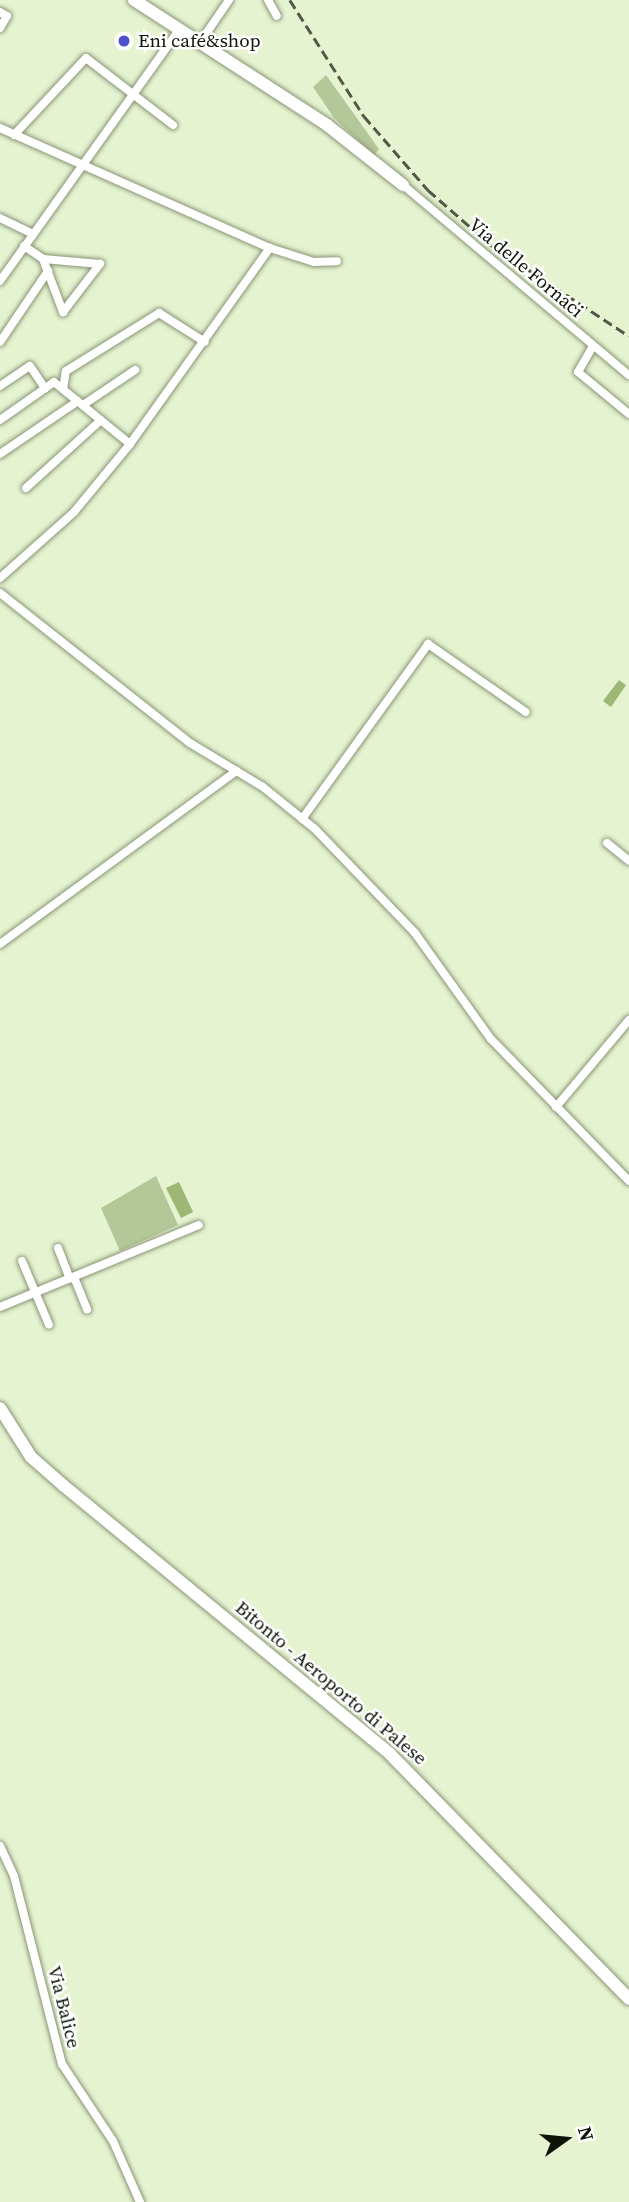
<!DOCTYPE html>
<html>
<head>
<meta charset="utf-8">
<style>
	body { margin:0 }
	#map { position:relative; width:629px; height:2202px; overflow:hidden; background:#e5f3d1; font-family:"Source Serif 4",serif }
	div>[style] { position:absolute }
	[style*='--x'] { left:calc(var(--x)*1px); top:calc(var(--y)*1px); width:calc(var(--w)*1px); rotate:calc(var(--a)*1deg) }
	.green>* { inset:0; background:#b4c798 }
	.water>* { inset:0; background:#9db774 }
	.roads { filter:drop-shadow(0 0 2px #899676) drop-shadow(0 0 2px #899676) }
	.street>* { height:8px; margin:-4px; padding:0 4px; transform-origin:4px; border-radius:4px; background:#fff }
	.secondary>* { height:12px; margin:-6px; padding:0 6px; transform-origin:6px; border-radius:6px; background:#fff }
	.rail>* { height:2.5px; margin-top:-1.25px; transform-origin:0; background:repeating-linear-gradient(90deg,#515846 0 10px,transparent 0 15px) }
	.dots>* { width:19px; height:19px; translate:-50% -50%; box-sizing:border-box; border:4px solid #fff; border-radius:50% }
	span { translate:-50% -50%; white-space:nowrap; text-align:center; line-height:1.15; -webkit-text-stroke:5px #fff; paint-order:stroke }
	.poi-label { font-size:19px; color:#0f1408 }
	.left { translate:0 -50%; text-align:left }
	.street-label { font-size:19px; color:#0f1408 }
	.north { position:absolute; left:531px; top:2104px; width:70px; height:70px; -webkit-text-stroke:5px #fff; paint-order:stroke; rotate:75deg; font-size:19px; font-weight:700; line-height:28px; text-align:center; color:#0f1408 }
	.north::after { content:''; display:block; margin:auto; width:24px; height:32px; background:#0f1408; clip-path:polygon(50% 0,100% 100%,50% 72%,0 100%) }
</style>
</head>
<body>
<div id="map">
	<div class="green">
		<i style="clip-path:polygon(326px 75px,379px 149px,374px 155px,334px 118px,313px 87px)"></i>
		<i style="clip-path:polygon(156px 1176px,178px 1225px,120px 1251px,101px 1208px)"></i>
	</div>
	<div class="water">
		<i style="clip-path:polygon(619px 680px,626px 685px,611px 707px,603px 701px)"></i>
		<i style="clip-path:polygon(179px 1182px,193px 1212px,181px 1218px,166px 1188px)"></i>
	</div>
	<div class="roads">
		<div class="street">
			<i style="--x:268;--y:0;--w:18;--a:61"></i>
			<i style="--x:0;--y:12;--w:8;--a:30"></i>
			<i style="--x:7;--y:16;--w:14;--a:120"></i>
			<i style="--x:201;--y:41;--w:50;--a:-55.7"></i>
			<i style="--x:0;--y:128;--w:295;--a:24"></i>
			<i style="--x:270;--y:248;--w:46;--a:17.7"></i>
			<i style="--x:314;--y:262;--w:23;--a:-2"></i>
			<i style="--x:14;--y:135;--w:105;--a:-46.9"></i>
			<i style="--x:86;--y:58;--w:110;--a:37.6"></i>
			<i style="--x:403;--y:185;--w:295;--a:40.1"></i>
			<i style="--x:0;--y:218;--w:37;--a:26"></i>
			<i style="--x:24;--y:246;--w:23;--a:34"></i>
			<i style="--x:43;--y:259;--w:57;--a:69.3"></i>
			<i style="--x:63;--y:312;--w:61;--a:-52.4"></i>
			<i style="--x:100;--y:264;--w:57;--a:-175"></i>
			<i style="--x:0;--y:281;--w:310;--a:-54.5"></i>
			<i style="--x:0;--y:342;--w:86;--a:-55.9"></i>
			<i style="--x:593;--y:346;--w:30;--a:120"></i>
			<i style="--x:578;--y:372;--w:66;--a:39.5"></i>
			<i style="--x:0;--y:386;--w:36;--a:-34"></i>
			<i style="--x:30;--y:366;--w:27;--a:56"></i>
			<i style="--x:63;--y:389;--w:18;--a:-81"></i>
			<i style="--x:66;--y:371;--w:110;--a:-31.9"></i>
			<i style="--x:159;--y:313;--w:54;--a:32.2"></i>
			<i style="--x:83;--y:405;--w:63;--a:-33.9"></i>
			<i style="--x:0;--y:420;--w:66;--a:-35.1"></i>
			<i style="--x:54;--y:382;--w:98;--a:39.2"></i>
			<i style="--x:0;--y:454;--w:94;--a:-34.2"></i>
			<i style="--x:26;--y:488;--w:101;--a:-42.2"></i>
			<i style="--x:0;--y:578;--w:99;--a:-41.7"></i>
			<i style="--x:74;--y:512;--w:88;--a:-50.5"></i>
			<i style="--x:130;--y:444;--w:241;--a:-54.5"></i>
			<i style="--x:0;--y:593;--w:242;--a:38.3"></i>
			<i style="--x:190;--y:743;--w:85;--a:31.1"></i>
			<i style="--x:263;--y:787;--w:67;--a:38.9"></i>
			<i style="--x:315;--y:829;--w:144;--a:46.1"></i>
			<i style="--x:415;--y:933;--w:130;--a:54.4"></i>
			<i style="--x:491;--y:1039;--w:198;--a:45.8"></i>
			<i style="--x:302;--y:819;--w:216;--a:-54.2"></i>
			<i style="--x:428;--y:644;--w:119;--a:34.8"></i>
			<i style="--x:607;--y:843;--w:28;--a:39"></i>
			<i style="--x:0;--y:944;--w:293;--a:-36.2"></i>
			<i style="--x:556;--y:1107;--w:114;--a:-50"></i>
			<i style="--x:58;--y:1248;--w:33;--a:69"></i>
			<i style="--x:22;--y:1261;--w:69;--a:67.1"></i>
			<i style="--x:74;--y:1277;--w:35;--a:68"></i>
			<i style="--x:0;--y:1307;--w:215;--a:-22.4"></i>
			<i style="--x:0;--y:1846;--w:33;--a:65"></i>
			<i style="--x:14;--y:1876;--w:194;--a:75.7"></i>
			<i style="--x:62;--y:2064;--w:92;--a:56.5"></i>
			<i style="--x:113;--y:2141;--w:67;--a:66.1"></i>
		</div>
		<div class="secondary">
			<i style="--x:134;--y:0;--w:230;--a:32.9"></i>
			<i style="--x:327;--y:125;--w:97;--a:38.3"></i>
			<i style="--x:0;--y:1408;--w:58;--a:57.7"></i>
			<i style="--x:31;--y:1457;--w:44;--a:41.3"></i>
			<i style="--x:64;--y:1486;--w:422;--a:39.4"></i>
			<i style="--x:390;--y:1754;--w:342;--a:45.7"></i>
		</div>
	</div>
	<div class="rail">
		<i style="--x:290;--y:0;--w:138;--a:57.5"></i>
		<i style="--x:364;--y:116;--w:98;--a:49.1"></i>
		<i style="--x:428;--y:190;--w:84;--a:41.1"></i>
		<i style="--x:491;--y:245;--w:165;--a:33.4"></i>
	</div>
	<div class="dots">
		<i style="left:124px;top:41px;background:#4c53c9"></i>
	</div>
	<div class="poi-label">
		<span class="left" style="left:138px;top:41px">Eni café&amp;shop</span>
	</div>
	<div class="street-label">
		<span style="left:526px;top:268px;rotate:40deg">Via delle Fornaci</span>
		<span style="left:331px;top:1683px;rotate:40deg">Bitonto - Aeroporto di Palese</span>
		<span style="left:64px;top:2007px;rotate:76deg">Via Balice</span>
	</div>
	<div class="north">N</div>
</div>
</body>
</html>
